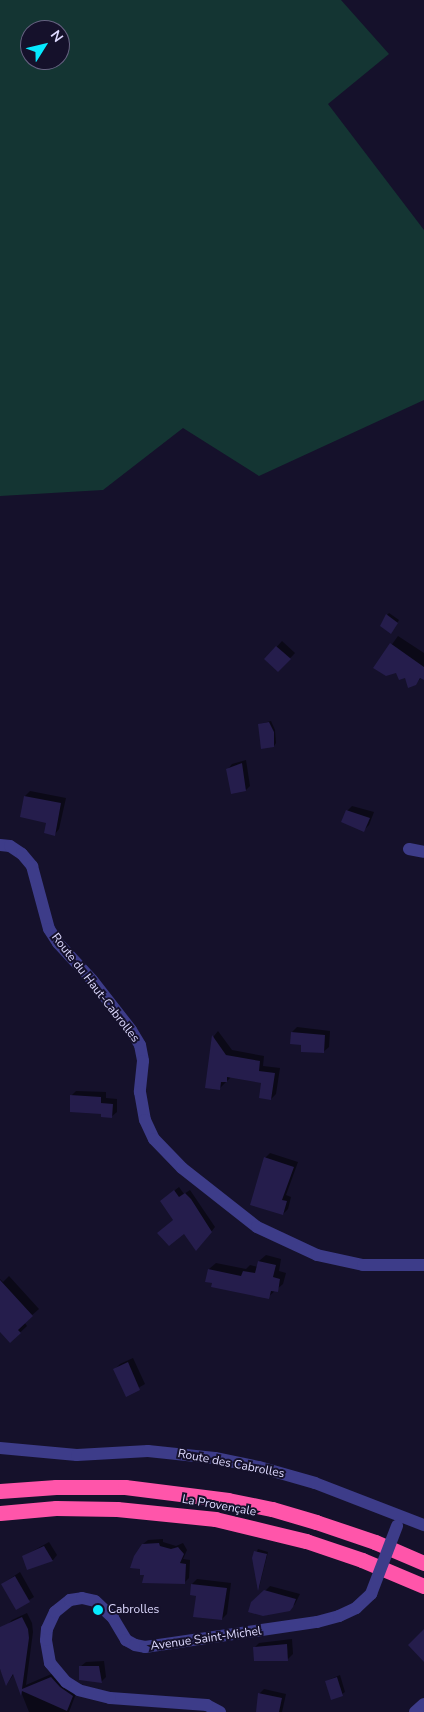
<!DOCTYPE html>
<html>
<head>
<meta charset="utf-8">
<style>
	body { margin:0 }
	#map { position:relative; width:424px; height:1712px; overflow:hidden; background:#15112b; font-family:"Nunito Sans",sans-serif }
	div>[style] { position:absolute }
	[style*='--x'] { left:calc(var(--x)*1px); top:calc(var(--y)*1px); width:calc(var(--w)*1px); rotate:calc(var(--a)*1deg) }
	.green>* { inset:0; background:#143533 }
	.shadow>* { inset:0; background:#0007 }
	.building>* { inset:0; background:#251d4c }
	.minor>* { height:12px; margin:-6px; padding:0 6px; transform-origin:6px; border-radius:6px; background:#3d3c89 }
	.tertiary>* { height:12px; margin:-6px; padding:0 6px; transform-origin:6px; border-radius:6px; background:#3d3c89 }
	.motorway>* { height:15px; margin:-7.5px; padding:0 7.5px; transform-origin:7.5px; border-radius:7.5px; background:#f5a }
	.minor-bridge>* { height:12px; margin:-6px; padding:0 6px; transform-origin:6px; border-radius:6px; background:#3d3c89 }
	.dots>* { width:14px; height:14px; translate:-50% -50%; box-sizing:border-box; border:2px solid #15112b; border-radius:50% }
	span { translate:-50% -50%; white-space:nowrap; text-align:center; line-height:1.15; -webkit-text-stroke:4px #15112b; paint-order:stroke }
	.street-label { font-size:12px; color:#dedaff }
	.poi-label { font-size:12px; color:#dedaff }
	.left { translate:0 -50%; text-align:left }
	.north { position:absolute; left:20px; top:20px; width:50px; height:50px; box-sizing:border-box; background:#15112b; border:1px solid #656180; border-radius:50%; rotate:54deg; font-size:14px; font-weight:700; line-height:20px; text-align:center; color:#dedaff }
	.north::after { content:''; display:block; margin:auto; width:18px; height:22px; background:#06eaff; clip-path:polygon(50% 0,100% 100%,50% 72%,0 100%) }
</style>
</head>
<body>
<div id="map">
	<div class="green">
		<i style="clip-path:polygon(evenodd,0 0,341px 0,389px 54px,328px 104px,424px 230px,424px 400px,259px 476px,183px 428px,103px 490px,0 496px,0 0,30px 30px,60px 30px,60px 60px,30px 60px,30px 30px)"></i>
	</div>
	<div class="shadow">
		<i style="clip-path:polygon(389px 613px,399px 620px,391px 633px,387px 615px)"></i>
		<i style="clip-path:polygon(398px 636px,424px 653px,424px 679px,422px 677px,415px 684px,397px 671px,375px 668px)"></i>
		<i style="clip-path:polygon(282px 641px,295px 653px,278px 671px,266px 659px)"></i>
		<i style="clip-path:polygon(271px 721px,275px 730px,276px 743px,274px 746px,260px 724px)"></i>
		<i style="clip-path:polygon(246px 760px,250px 786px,246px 790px,228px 769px,232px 764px)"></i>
		<i style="clip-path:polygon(30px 791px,66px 798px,59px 829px,55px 834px,47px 822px,21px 816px,25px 796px)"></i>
		<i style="clip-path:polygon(352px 806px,374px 812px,369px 825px,364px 830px,347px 811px)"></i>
		<i style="clip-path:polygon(297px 1027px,330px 1031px,329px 1047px,323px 1052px,303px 1044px,292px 1032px)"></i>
		<i style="clip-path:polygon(218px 1031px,232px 1050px,264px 1056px,263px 1066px,280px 1068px,276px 1094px,271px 1099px,262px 1082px,231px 1077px,219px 1089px,207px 1087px,214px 1036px)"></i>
		<i style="clip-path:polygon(76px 1091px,106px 1092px,106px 1098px,117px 1099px,117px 1112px,111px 1117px,102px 1113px,71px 1096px)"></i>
		<i style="clip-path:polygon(270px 1153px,298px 1162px,286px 1195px,291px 1197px,288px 1209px,283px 1214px,265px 1158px)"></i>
		<i style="clip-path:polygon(179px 1187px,184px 1194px,190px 1190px,215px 1227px,200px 1246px,185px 1232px,161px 1201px)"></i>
		<i style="clip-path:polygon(266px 1255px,281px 1259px,279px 1271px,286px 1273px,283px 1284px,268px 1297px,207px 1281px,209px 1269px,216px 1263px,246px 1269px,250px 1265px,258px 1267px,259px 1261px)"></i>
		<i style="clip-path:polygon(9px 1276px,39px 1309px,24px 1322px,27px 1326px,10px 1342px,0 1329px,0 1279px,3px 1282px)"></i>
		<i style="clip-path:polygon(133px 1358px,145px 1384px,126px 1395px,115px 1369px,120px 1364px)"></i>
		<i style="clip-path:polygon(163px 1539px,163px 1542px,176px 1546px,183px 1543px,187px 1550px,183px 1559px,190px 1560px,189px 1578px,185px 1582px,145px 1573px,143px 1544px,148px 1540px)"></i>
		<i style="clip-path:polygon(49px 1542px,57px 1555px,53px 1560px,28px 1568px,24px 1556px)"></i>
		<i style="clip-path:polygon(258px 1549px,268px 1552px,259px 1588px,254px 1558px)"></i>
		<i style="clip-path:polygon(20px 1572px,34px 1597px,16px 1608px,2px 1584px)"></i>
		<i style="clip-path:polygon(197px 1579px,231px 1583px,227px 1614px,222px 1619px,197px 1595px,192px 1584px)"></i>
		<i style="clip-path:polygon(270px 1586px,300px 1594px,295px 1604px,289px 1610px,253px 1603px)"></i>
		<i style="clip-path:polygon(27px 1613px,32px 1623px,33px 1632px,26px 1685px,56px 1672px,77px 1691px,69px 1712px,29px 1712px,14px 1674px,7px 1684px,0 1669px,0 1644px,7px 1625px,12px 1620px)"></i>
		<i style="clip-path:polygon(292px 1639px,293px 1654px,288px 1659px,255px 1660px,254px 1648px,259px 1643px)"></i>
		<i style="clip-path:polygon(104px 1661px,106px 1677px,101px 1682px,80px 1667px,86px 1662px)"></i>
		<i style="clip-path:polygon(340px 1675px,345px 1692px,342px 1694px,326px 1681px)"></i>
		<i style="clip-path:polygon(264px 1689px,286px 1694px,282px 1712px,257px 1712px,259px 1694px)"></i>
	</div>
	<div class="building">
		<i style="clip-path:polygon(386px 614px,398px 623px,391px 634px,380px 626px)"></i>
		<i style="clip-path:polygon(390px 643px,424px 667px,424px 680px,420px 678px,416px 685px,408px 688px,405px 678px,399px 680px,396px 673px,386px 676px,373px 668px)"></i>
		<i style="clip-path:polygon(276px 646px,291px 659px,278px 672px,264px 659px)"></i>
		<i style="clip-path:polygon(269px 722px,274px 732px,274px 747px,261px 749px,258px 724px)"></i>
		<i style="clip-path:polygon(242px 763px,246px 791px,231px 794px,226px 769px)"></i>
		<i style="clip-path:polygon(24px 796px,61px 803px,55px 836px,44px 833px,46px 823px,20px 817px)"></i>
		<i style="clip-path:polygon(346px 810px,370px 818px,364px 832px,341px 822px)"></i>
		<i style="clip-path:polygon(291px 1032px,325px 1035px,324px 1053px,301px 1052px,301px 1045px,290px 1044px)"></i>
		<i style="clip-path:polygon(212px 1035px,226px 1055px,260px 1061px,259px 1071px,275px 1073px,271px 1100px,259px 1098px,261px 1083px,227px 1077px,227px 1082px,221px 1082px,220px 1090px,205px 1088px)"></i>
		<i style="clip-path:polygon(70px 1095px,101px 1097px,101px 1103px,113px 1104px,112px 1118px,101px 1117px,101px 1114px,70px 1112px)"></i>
		<i style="clip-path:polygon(264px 1157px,294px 1167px,282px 1200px,287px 1201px,283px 1215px,250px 1205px)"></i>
		<i style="clip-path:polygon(174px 1190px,179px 1197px,185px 1193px,191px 1199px,212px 1232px,196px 1251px,184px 1234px,169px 1246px,157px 1233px,173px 1220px,160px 1201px)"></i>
		<i style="clip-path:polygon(258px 1261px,276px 1265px,273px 1277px,280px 1279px,278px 1292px,271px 1291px,269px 1299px,211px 1287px,212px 1283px,205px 1282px,208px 1269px,241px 1276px,243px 1271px,255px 1273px)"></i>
		<i style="clip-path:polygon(0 1280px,33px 1316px,18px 1330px,21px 1333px,10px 1343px,0 1332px)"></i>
		<i style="clip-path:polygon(128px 1362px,140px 1390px,126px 1397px,113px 1369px)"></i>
		<i style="clip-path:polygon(159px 1543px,160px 1546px,171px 1549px,178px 1547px,184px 1554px,180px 1563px,186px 1564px,185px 1584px,142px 1583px,144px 1575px,140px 1575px,140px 1569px,130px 1568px,134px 1556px,142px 1544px)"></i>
		<i style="clip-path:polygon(44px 1546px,53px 1561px,27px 1570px,22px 1556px)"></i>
		<i style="clip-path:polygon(254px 1551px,267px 1554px,258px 1591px,252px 1558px)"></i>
		<i style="clip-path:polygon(15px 1576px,30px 1602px,16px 1610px,1px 1584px)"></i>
		<i style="clip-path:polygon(191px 1584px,227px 1588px,222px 1620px,193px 1617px,196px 1596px,190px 1595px)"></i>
		<i style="clip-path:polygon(264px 1590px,296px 1599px,293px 1607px,290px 1611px,263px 1616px,248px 1612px,251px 1602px)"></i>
		<i style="clip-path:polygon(22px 1617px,28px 1629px,29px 1638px,22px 1689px,51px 1677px,60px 1687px,73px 1696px,67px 1711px,22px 1691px,21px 1696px,13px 1674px,6px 1686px,0 1669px,0 1627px)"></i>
		<i style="clip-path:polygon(424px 1629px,424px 1662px,408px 1645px)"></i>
		<i style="clip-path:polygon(287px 1644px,288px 1661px,254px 1661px,253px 1647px)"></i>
		<i style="clip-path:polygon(79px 1666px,99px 1666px,102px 1683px,79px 1680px)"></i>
		<i style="clip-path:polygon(337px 1677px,343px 1696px,331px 1700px,325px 1681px)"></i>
		<i style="clip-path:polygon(258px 1693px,282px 1698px,279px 1712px,256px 1712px)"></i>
	</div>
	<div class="minor">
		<i style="--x:0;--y:845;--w:10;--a:6"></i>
		<i style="--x:10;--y:846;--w:14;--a:34"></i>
		<i style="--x:22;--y:854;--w:16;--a:50"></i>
		<i style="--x:32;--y:866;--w:65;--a:74.9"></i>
		<i style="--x:49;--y:929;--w:17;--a:57"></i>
		<i style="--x:58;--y:943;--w:50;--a:47.4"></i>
		<i style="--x:92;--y:980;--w:63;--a:52"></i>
		<i style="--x:131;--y:1030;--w:17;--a:59"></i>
		<i style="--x:140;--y:1045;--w:16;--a:79"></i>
		<i style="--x:143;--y:1061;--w:31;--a:96"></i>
		<i style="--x:140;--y:1092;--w:28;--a:80"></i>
		<i style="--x:145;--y:1120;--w:21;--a:65"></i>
		<i style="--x:154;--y:1139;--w:40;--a:46"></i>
		<i style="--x:182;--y:1168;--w:95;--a:38.2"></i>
		<i style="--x:257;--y:1227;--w:66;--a:25"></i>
		<i style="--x:317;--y:1255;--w:47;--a:12.3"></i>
		<i style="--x:363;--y:1265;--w:61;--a:0"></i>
		<i style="--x:409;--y:849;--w:15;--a:11"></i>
		<i style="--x:220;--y:1712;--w:15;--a:-152"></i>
		<i style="--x:207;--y:1705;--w:97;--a:-175.9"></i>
		<i style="--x:110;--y:1698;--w:32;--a:-166"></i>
		<i style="--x:79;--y:1690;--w:15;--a:-148"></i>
		<i style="--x:66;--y:1682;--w:25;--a:-130"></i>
		<i style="--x:50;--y:1663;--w:23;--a:-100"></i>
		<i style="--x:46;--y:1640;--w:11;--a:-85"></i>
		<i style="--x:47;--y:1629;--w:19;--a:-65"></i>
		<i style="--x:55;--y:1612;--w:19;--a:-39"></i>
		<i style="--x:70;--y:1600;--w:12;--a:-9"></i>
		<i style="--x:82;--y:1598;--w:13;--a:13"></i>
		<i style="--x:95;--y:1601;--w:25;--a:43"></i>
		<i style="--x:113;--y:1618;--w:26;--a:59"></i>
		<i style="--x:126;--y:1640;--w:10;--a:29"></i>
		<i style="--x:135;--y:1645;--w:10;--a:11"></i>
		<i style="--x:145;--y:1647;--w:174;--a:-8.3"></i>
		<i style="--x:317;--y:1622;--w:23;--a:-15"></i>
		<i style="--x:339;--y:1616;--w:19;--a:-25"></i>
		<i style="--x:356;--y:1608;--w:21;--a:-43"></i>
		<i style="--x:415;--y:1712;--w:12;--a:-42"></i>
	</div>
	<div class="tertiary">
		<i style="--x:0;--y:1448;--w:77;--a:5.2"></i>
		<i style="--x:77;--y:1455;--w:71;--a:-3.2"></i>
		<i style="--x:148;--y:1451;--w:67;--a:6"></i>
		<i style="--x:215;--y:1458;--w:45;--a:11.6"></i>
		<i style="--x:259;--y:1467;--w:58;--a:15.9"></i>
		<i style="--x:315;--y:1483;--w:117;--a:21.1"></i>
	</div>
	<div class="motorway">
		<i style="--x:0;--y:1491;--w:56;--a:-4.1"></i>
		<i style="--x:56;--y:1487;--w:69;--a:0"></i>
		<i style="--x:125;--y:1487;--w:104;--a:7.2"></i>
		<i style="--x:228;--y:1500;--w:45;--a:11.6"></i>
		<i style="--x:272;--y:1509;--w:46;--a:16.5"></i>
		<i style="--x:316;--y:1522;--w:62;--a:18.7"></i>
		<i style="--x:375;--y:1542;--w:53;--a:23.2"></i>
		<i style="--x:0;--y:1513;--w:56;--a:-5.1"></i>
		<i style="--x:56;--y:1508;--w:61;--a:0.9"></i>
		<i style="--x:117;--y:1509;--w:99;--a:5.8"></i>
		<i style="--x:215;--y:1519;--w:94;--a:13.6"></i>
		<i style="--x:306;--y:1541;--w:59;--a:18.7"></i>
		<i style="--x:362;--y:1560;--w:67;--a:22.8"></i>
	</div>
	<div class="minor-bridge">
		<i style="--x:371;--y:1594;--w:73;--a:-69.1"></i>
	</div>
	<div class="dots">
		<i style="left:98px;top:1610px;background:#06eaff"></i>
	</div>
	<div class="street-label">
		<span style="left:95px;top:988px;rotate:52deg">Route du Haut-Cabrolles</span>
		<span style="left:231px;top:1464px;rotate:11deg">Route des Cabrolles</span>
		<span style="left:219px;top:1506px;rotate:10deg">La Provençale</span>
		<span style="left:206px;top:1639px;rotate:-8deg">Avenue Saint-Michel</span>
	</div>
	<div class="poi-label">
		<span class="left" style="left:108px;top:1610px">Cabrolles</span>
	</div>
	<div class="north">N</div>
</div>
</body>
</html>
